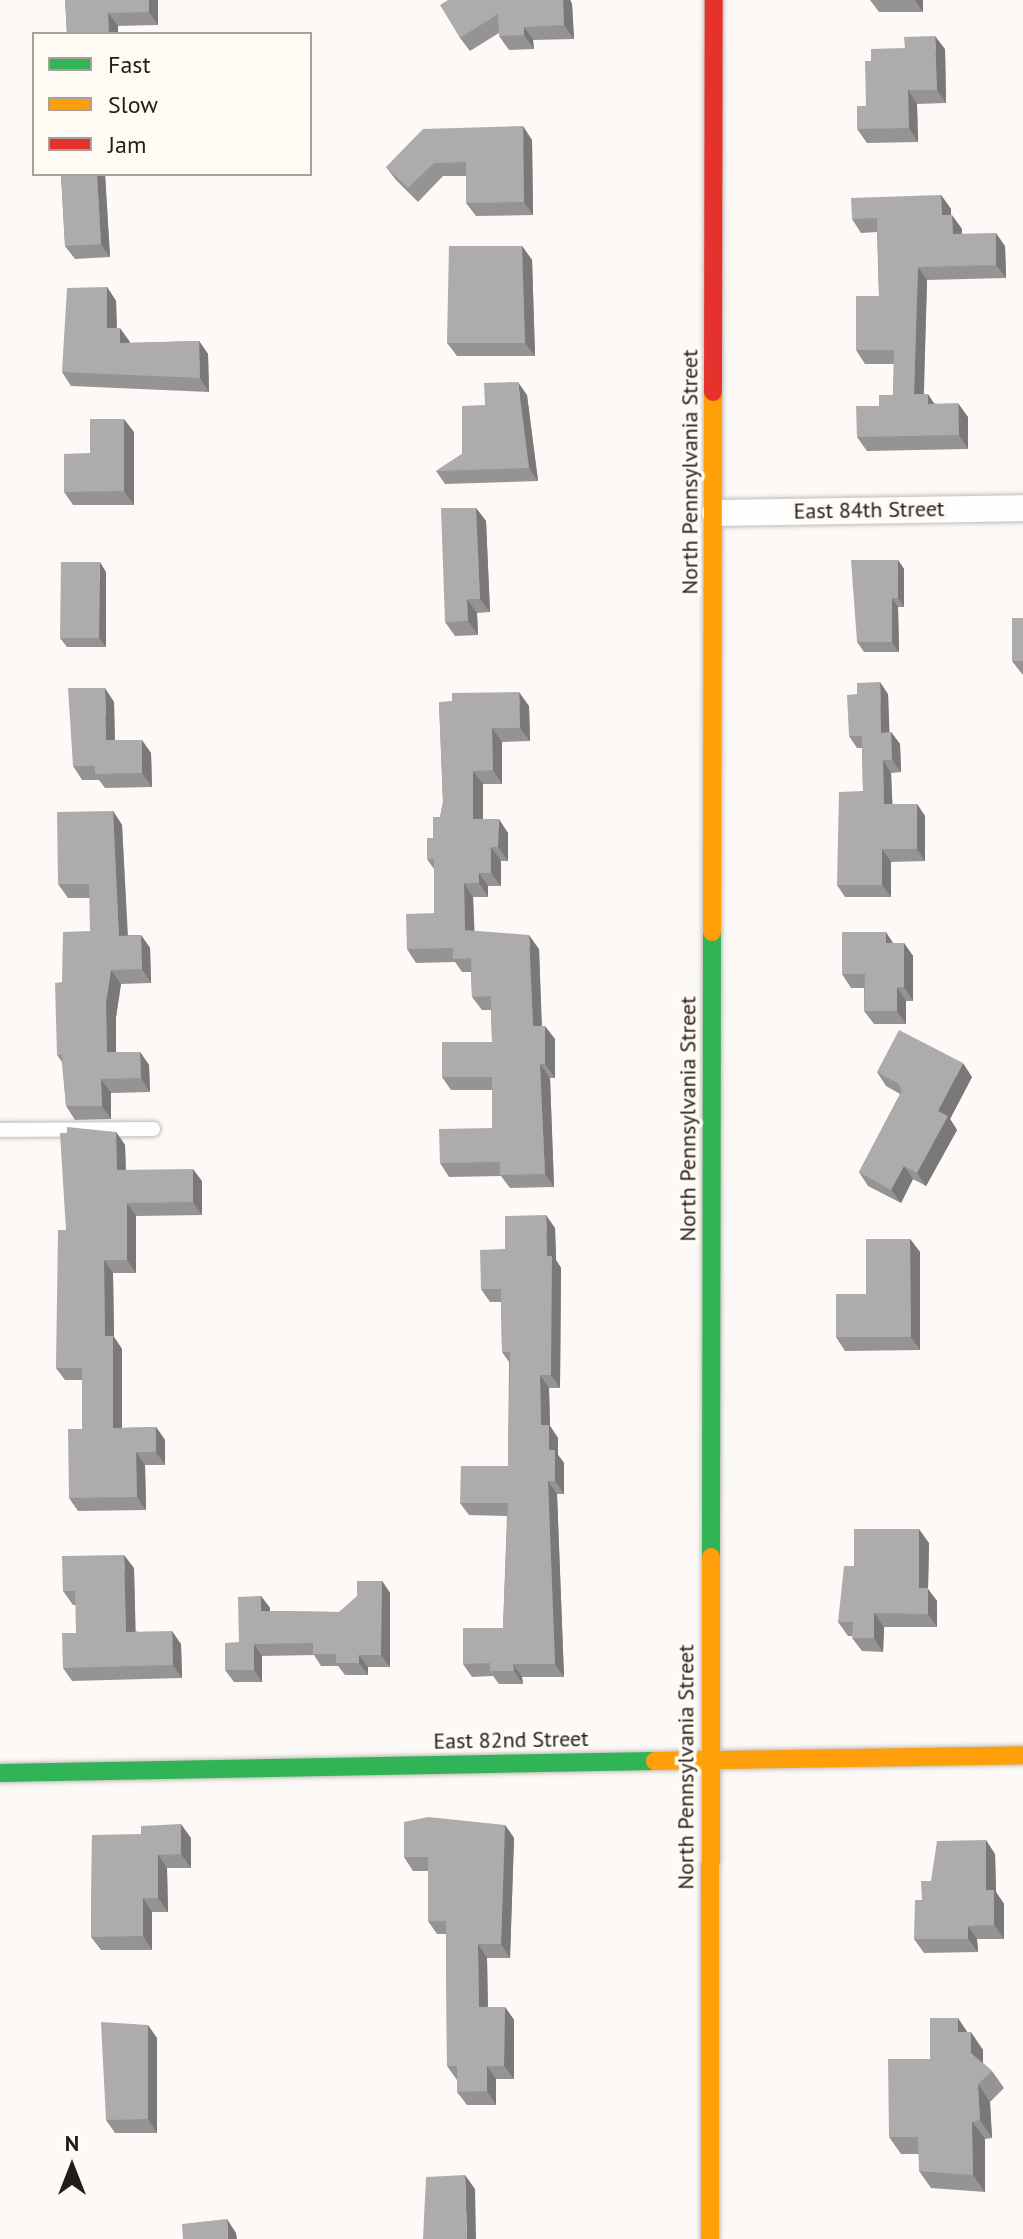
<!DOCTYPE html>
<html>
<head>
<meta charset="utf-8">
<style>
	body { margin:0 }
	#map { position:relative; width:1023px; height:2239px; overflow:hidden; background:#fcf9f6; font-family:"PT Sans",sans-serif }
	div>[style] { position:absolute }
	[style*='--x'] { left:calc(var(--x)*1px); top:calc(var(--y)*1px); width:calc(var(--w)*1px); rotate:calc(var(--a)*1deg) }
	.roads { filter:drop-shadow(0 0 2px #c0bcb8) drop-shadow(0 0 2px #c0bcb8) }
	.lane>* { height:14px; margin:-7px; padding:0 7px; transform-origin:7px; border-radius:7px; background:#fffefe }
	.street>* { height:26px; margin:-13px; padding:0 13px; transform-origin:13px; border-radius:13px; background:#fffefe }
	.fast>* { height:18px; margin:-9px; padding:0 9px; transform-origin:9px; border-radius:9px; background:#30b455 }
	.slow>* { height:18px; margin:-9px; padding:0 9px; transform-origin:9px; border-radius:9px; background:#ff9f0a }
	.jam>* { height:18px; margin:-9px; padding:0 9px; transform-origin:9px; border-radius:9px; background:#e5322d }
	.wall>* { inset:0; background:#969395 }
	.shaded-wall>* { inset:0; background:#7a7879 }
	.building>* { inset:0; background:#aeabad }
	span { translate:-50% -50%; white-space:nowrap; text-align:center; line-height:1.15; -webkit-text-stroke:7px #fffaf3; paint-order:stroke }
	.street-label { font-size:22px; color:#211d17 }
	.legend { position:absolute; left:32px; top:32px; width:280px; height:144px; box-sizing:border-box; background:#fffaf3; border:2px solid #a6a29b; margin:0; padding:10px 14px; list-style:none; font-size:24px; color:#211d17 }
	.legend li { display:flex; align-items:center; gap:16px; height:40px }
	.legend b { width:40px; border:2px solid #a6a29b }
	.north { position:absolute; left:32px; top:2127px; width:80px; height:80px; -webkit-text-stroke:6px #fffaf3; paint-order:stroke; rotate:0deg; font-size:22px; font-weight:700; line-height:32px; text-align:center; color:#211d17 }
	.north::after { content:''; display:block; margin:auto; width:28px; height:36px; background:#211d17; clip-path:polygon(50% 0,100% 100%,50% 72%,0 100%) }
</style>
</head>
<body>
<div id="map">
	<div class="roads">
		<div class="lane">
			<i style="--x:0;--y:1130;--w:153;--a:-0.4"></i>
		</div>
		<div class="street">
			<i style="--x:715;--y:513;--w:308;--a:-0.9"></i>
		</div>
		<div class="fast">
			<i style="--x:711;--y:1557;--w:625;--a:-89.91"></i>
			<i style="--x:0;--y:1773;--w:655;--a:-1.05"></i>
		</div>
		<div class="slow">
			<i style="--x:712;--y:932;--w:540;--a:-89.89"></i>
			<i style="--x:655;--y:1761;--w:368;--a:-0.9"></i>
			<i style="--x:710;--y:2239;--w:682;--a:-89.92"></i>
		</div>
		<div class="jam">
			<i style="--x:713;--y:392;--w:392;--a:-89.9"></i>
		</div>
	</div>
	<div class="wall">
		<i style="clip-path:polygon(65px 0,158px 0,158px 25px,118px 26px,118px 34px,67px 34px)"></i>
		<i style="clip-path:polygon(448px 0,570px 0,572px 4px,574px 39px,533px 40px,534px 49px,509px 50px,499px 36px,499px 33px,470px 51px,460px 38px)"></i>
		<i style="clip-path:polygon(870px 0,923px 0,923px 12px,879px 12px)"></i>
		<i style="clip-path:polygon(945px 49px,946px 103px,917px 104px,918px 142px,867px 143px,857px 129px,866px 106px,871px 61px)"></i>
		<i style="clip-path:polygon(532px 140px,533px 215px,476px 216px,466px 203px,466px 176px,443px 176px,418px 202px,396px 180px,386px 167px)"></i>
		<i style="clip-path:polygon(61px 174px,105px 174px,110px 257px,75px 259px,65px 246px)"></i>
		<i style="clip-path:polygon(941px 195px,951px 209px,951px 215px,962px 229px,962px 234px,1005px 246px,1006px 278px,927px 280px,924px 394px,934px 403px,968px 417px,968px 449px,867px 451px,857px 437px,879px 406px,893px 395px,894px 364px,865px 364px,856px 350px,879px 296px,877px 232px,861px 233px,852px 219px)"></i>
		<i style="clip-path:polygon(522px 246px,532px 260px,535px 356px,457px 356px,447px 343px)"></i>
		<i style="clip-path:polygon(107px 287px,116px 301px,117px 328px,130px 343px,199px 341px,208px 354px,209px 392px,71px 386px,62px 372px)"></i>
		<i style="clip-path:polygon(527px 395px,538px 481px,445px 484px,436px 471px,462px 454px,485px 405px)"></i>
		<i style="clip-path:polygon(134px 432px,134px 505px,73px 505px,64px 492px,90px 453px)"></i>
		<i style="clip-path:polygon(476px 508px,486px 521px,490px 612px,477px 613px,478px 635px,455px 636px,445px 622px)"></i>
		<i style="clip-path:polygon(898px 560px,904px 569px,904px 607px,898px 607px,899px 652px,864px 652px,857px 642px)"></i>
		<i style="clip-path:polygon(106px 572px,106px 647px,67px 647px,60px 638px)"></i>
		<i style="clip-path:polygon(1023px 618px,1023px 674px,1022px 674px,1012px 661px)"></i>
		<i style="clip-path:polygon(888px 694px,889px 732px,891px 732px,900px 744px,901px 772px,891px 773px,892px 804px,917px 804px,925px 816px,925px 861px,891px 862px,891px 897px,845px 897px,837px 885px,863px 791px,862px 748px,857px 748px,849px 736px)"></i>
		<i style="clip-path:polygon(114px 702px,115px 740px,151px 753px,152px 787px,105px 788px,99px 780px,82px 780px,73px 766px)"></i>
		<i style="clip-path:polygon(439px 702px,529px 706px,530px 741px,502px 742px,502px 784px,483px 784px,483px 819px,508px 833px,508px 861px,501px 861px,501px 886px,488px 886px,488px 897px,473px 897px,474px 931px,539px 949px,542px 1026px,555px 1039px,555px 1078px,550px 1078px,554px 1187px,510px 1188px,501px 1176px,449px 1177px,440px 1163px,492px 1128px,492px 1090px,451px 1090px,442px 1077px,492px 1042px,491px 1010px,482px 1010px,472px 997px,471px 972px,462px 972px,455px 962px,416px 963px,407px 949px,434px 913px,434px 869px,427px 859px,440px 817px,443px 802px)"></i>
		<i style="clip-path:polygon(113px 811px,122px 825px,128px 935px,141px 935px,150px 948px,151px 983px,121px 984px,116px 1017px,116px 1052px,140px 1052px,149px 1065px,150px 1092px,111px 1093px,111px 1119px,75px 1120px,66px 1106px,62px 1062px,57px 1055px,90px 931px,90px 898px,68px 898px,58px 884px)"></i>
		<i style="clip-path:polygon(893px 943px,904px 943px,913px 956px,913px 1001px,906px 1001px,906px 1024px,874px 1024px,864px 1011px,864px 988px,851px 988px,842px 974px)"></i>
		<i style="clip-path:polygon(877px 1072px,972px 1077px,950px 1119px,957px 1130px,926px 1186px,913px 1179px,901px 1203px,868px 1186px,859px 1172px,900px 1094px,886px 1086px)"></i>
		<i style="clip-path:polygon(116px 1132px,125px 1145px,126px 1170px,202px 1181px,202px 1215px,136px 1216px,136px 1273px,113px 1273px,114px 1337px,122px 1349px,122px 1428px,156px 1427px,165px 1440px,165px 1465px,145px 1465px,146px 1510px,78px 1511px,69px 1498px,82px 1429px,82px 1380px,65px 1380px,56px 1368px,66px 1230px,67px 1133px)"></i>
		<i style="clip-path:polygon(555px 1228px,556px 1260px,561px 1268px,560px 1388px,549px 1388px,550px 1426px,558px 1438px,558px 1455px,564px 1463px,564px 1494px,557px 1494px,564px 1677px,522px 1677px,523px 1684px,499px 1684px,493px 1676px,472px 1677px,463px 1664px,503px 1628px,507px 1516px,469px 1515px,460px 1503px,508px 1466px,509px 1362px,502px 1352px,501px 1302px,490px 1302px,481px 1289px,505px 1249px)"></i>
		<i style="clip-path:polygon(910px 1239px,920px 1252px,920px 1350px,845px 1351px,836px 1337px,866px 1294px)"></i>
		<i style="clip-path:polygon(929px 1543px,928px 1589px,937px 1601px,937px 1627px,884px 1627px,883px 1652px,862px 1651px,852px 1638px,852px 1636px,848px 1636px,838px 1622px,854px 1566px)"></i>
		<i style="clip-path:polygon(134px 1568px,135px 1631px,181px 1644px,182px 1678px,72px 1681px,63px 1668px,76px 1633px,76px 1605px,73px 1605px,63px 1591px)"></i>
		<i style="clip-path:polygon(382px 1581px,390px 1593px,390px 1667px,368px 1667px,368px 1675px,345px 1675px,338px 1666px,321px 1666px,314px 1655px,262px 1656px,262px 1682px,234px 1682px,225px 1670px,261px 1596px,270px 1608px,270px 1611px,339px 1612px)"></i>
		<i style="clip-path:polygon(505px 1825px,514px 1838px,510px 1958px,487px 1958px,488px 2007px,505px 2007px,514px 2020px,514px 2079px,496px 2079px,496px 2105px,467px 2105px,457px 2092px,457px 2080px,447px 2066px,446px 1934px,437px 1934px,428px 1921px,428px 1871px,413px 1871px,404px 1857px)"></i>
		<i style="clip-path:polygon(92px 1835px,191px 1838px,191px 1868px,167px 1868px,168px 1912px,152px 1912px,152px 1950px,101px 1950px,91px 1937px)"></i>
		<i style="clip-path:polygon(995px 1854px,996px 1892px,1004px 1904px,1004px 1939px,977px 1939px,978px 1952px,924px 1953px,914px 1939px,922px 1900px,931px 1881px)"></i>
		<i style="clip-path:polygon(967px 2032px,983px 2050px,983px 2063px,992px 2071px,1004px 2088px,990px 2102px,992px 2138px,985px 2139px,985px 2192px,931px 2188px,919px 2171px,919px 2154px,901px 2154px,889px 2137px,930px 2059px)"></i>
		<i style="clip-path:polygon(157px 2038px,157px 2133px,115px 2133px,106px 2120px)"></i>
	</div>
	<div class="shaded-wall">
		<i style="clip-path:polygon(149px 0,158px 0,158px 25px,149px 12px)"></i>
		<i style="clip-path:polygon(563px 0,570px 0,572px 4px,574px 39px,564px 25px)"></i>
		<i style="clip-path:polygon(915px 0,923px 0,923px 12px)"></i>
		<i style="clip-path:polygon(108px 13px,118px 26px,118px 34px,109px 34px)"></i>
		<i style="clip-path:polygon(524px 27px,533px 40px,534px 49px,524px 35px)"></i>
		<i style="clip-path:polygon(935px 36px,945px 49px,946px 103px,937px 90px)"></i>
		<i style="clip-path:polygon(908px 90px,917px 104px,918px 142px,909px 128px)"></i>
		<i style="clip-path:polygon(523px 126px,532px 140px,533px 215px,524px 202px)"></i>
		<i style="clip-path:polygon(97px 174px,105px 174px,110px 257px,101px 244px)"></i>
		<i style="clip-path:polygon(941px 195px,951px 209px,951px 229px,942px 215px)"></i>
		<i style="clip-path:polygon(952px 215px,962px 229px,962px 247px,953px 234px)"></i>
		<i style="clip-path:polygon(996px 233px,1005px 246px,1006px 278px,996px 265px)"></i>
		<i style="clip-path:polygon(522px 246px,532px 260px,535px 356px,525px 343px)"></i>
		<i style="clip-path:polygon(918px 267px,927px 280px,923px 408px,914px 394px)"></i>
		<i style="clip-path:polygon(107px 287px,116px 301px,117px 342px,107px 328px)"></i>
		<i style="clip-path:polygon(120px 328px,130px 342px,130px 357px,120px 343px)"></i>
		<i style="clip-path:polygon(199px 341px,208px 354px,209px 392px,200px 378px)"></i>
		<i style="clip-path:polygon(518px 382px,527px 395px,538px 481px,529px 468px)"></i>
		<i style="clip-path:polygon(928px 394px,937px 408px,928px 404px)"></i>
		<i style="clip-path:polygon(958px 403px,968px 417px,968px 449px,959px 435px)"></i>
		<i style="clip-path:polygon(124px 419px,134px 432px,134px 505px,124px 491px)"></i>
		<i style="clip-path:polygon(476px 508px,486px 521px,490px 612px,480px 599px)"></i>
		<i style="clip-path:polygon(898px 560px,904px 569px,904px 607px,898px 598px)"></i>
		<i style="clip-path:polygon(100px 562px,106px 572px,106px 647px,99px 638px)"></i>
		<i style="clip-path:polygon(892px 598px,898px 607px,899px 652px,892px 642px)"></i>
		<i style="clip-path:polygon(467px 599px,477px 613px,478px 635px,468px 621px)"></i>
		<i style="clip-path:polygon(880px 682px,888px 694px,890px 745px,881px 733px)"></i>
		<i style="clip-path:polygon(105px 688px,114px 702px,115px 754px,106px 740px)"></i>
		<i style="clip-path:polygon(519px 692px,529px 706px,530px 741px,520px 728px)"></i>
		<i style="clip-path:polygon(492px 728px,502px 742px,502px 784px,493px 770px)"></i>
		<i style="clip-path:polygon(891px 732px,900px 744px,901px 772px,892px 760px)"></i>
		<i style="clip-path:polygon(142px 740px,151px 753px,152px 787px,142px 773px)"></i>
		<i style="clip-path:polygon(883px 760px,891px 773px,893px 816px,884px 804px)"></i>
		<i style="clip-path:polygon(473px 771px,483px 784px,483px 833px,473px 819px)"></i>
		<i style="clip-path:polygon(917px 804px,925px 816px,925px 861px,917px 849px)"></i>
		<i style="clip-path:polygon(113px 811px,122px 825px,128px 949px,119px 936px)"></i>
		<i style="clip-path:polygon(499px 819px,508px 833px,508px 861px,498px 847px)"></i>
		<i style="clip-path:polygon(491px 847px,501px 861px,501px 886px,491px 873px)"></i>
		<i style="clip-path:polygon(882px 849px,891px 862px,891px 897px,882px 885px)"></i>
		<i style="clip-path:polygon(479px 873px,488px 886px,488px 897px,479px 883px)"></i>
		<i style="clip-path:polygon(464px 883px,473px 897px,475px 943px,465px 930px)"></i>
		<i style="clip-path:polygon(886px 932px,895px 946px,886px 943px)"></i>
		<i style="clip-path:polygon(141px 935px,150px 948px,151px 983px,142px 969px)"></i>
		<i style="clip-path:polygon(529px 935px,539px 949px,542px 1039px,533px 1026px)"></i>
		<i style="clip-path:polygon(904px 943px,913px 956px,913px 1001px,904px 987px)"></i>
		<i style="clip-path:polygon(111px 970px,121px 984px,116px 1017px,116px 1066px,107px 1052px,106px 1003px)"></i>
		<i style="clip-path:polygon(897px 987px,906px 1001px,906px 1024px,897px 1011px)"></i>
		<i style="clip-path:polygon(545px 1026px,555px 1039px,555px 1078px,545px 1064px)"></i>
		<i style="clip-path:polygon(140px 1052px,149px 1065px,150px 1092px,141px 1078px)"></i>
		<i style="clip-path:polygon(963px 1063px,972px 1077px,950px 1119px,957px 1130px,926px 1186px,917px 1173px,938px 1111px)"></i>
		<i style="clip-path:polygon(540px 1064px,550px 1078px,554px 1187px,545px 1174px)"></i>
		<i style="clip-path:polygon(101px 1079px,111px 1093px,111px 1119px,102px 1106px)"></i>
		<i style="clip-path:polygon(116px 1132px,125px 1145px,126px 1183px,117px 1170px)"></i>
		<i style="clip-path:polygon(904px 1166px,913px 1179px,901px 1203px,891px 1190px)"></i>
		<i style="clip-path:polygon(193px 1169px,202px 1181px,202px 1215px,193px 1202px)"></i>
		<i style="clip-path:polygon(127px 1203px,136px 1216px,136px 1273px,127px 1260px)"></i>
		<i style="clip-path:polygon(546px 1215px,555px 1228px,556px 1260px,561px 1268px,560px 1388px,551px 1375px)"></i>
		<i style="clip-path:polygon(910px 1239px,920px 1252px,920px 1350px,911px 1337px)"></i>
		<i style="clip-path:polygon(104px 1260px,113px 1273px,114px 1337px,122px 1349px,122px 1441px,113px 1428px,105px 1336px)"></i>
		<i style="clip-path:polygon(540px 1375px,549px 1388px,550px 1426px,558px 1438px,558px 1455px,564px 1463px,564px 1494px,555px 1481px,549px 1450px,541px 1425px)"></i>
		<i style="clip-path:polygon(156px 1427px,165px 1440px,165px 1465px,156px 1452px)"></i>
		<i style="clip-path:polygon(136px 1452px,145px 1465px,146px 1510px,137px 1497px)"></i>
		<i style="clip-path:polygon(548px 1481px,557px 1494px,564px 1677px,555px 1664px)"></i>
		<i style="clip-path:polygon(919px 1529px,929px 1543px,928px 1589px,937px 1601px,937px 1627px,928px 1614px,919px 1588px)"></i>
		<i style="clip-path:polygon(124px 1555px,134px 1568px,136px 1645px,126px 1632px)"></i>
		<i style="clip-path:polygon(382px 1581px,390px 1593px,390px 1667px,381px 1655px)"></i>
		<i style="clip-path:polygon(261px 1596px,270px 1608px,270px 1623px,261px 1611px)"></i>
		<i style="clip-path:polygon(874px 1613px,884px 1627px,883px 1652px,874px 1638px)"></i>
		<i style="clip-path:polygon(172px 1631px,181px 1644px,182px 1678px,173px 1665px)"></i>
		<i style="clip-path:polygon(254px 1644px,262px 1656px,262px 1682px,254px 1670px)"></i>
		<i style="clip-path:polygon(359px 1655px,368px 1667px,368px 1675px,359px 1663px)"></i>
		<i style="clip-path:polygon(513px 1664px,522px 1677px,523px 1684px,514px 1671px)"></i>
		<i style="clip-path:polygon(181px 1824px,191px 1838px,191px 1868px,181px 1854px)"></i>
		<i style="clip-path:polygon(505px 1825px,514px 1838px,510px 1958px,501px 1944px)"></i>
		<i style="clip-path:polygon(986px 1840px,995px 1854px,996px 1892px,1004px 1904px,1004px 1939px,994px 1925px,986px 1890px)"></i>
		<i style="clip-path:polygon(158px 1855px,167px 1868px,168px 1912px,158px 1898px)"></i>
		<i style="clip-path:polygon(143px 1898px,152px 1912px,152px 1950px,143px 1936px)"></i>
		<i style="clip-path:polygon(968px 1926px,977px 1939px,978px 1952px,968px 1939px)"></i>
		<i style="clip-path:polygon(478px 1944px,487px 1958px,488px 2021px,479px 2007px)"></i>
		<i style="clip-path:polygon(505px 2007px,514px 2020px,514px 2079px,504px 2066px)"></i>
		<i style="clip-path:polygon(958px 2018px,970px 2036px,958px 2032px)"></i>
		<i style="clip-path:polygon(148px 2025px,157px 2038px,157px 2133px,148px 2119px)"></i>
		<i style="clip-path:polygon(971px 2032px,983px 2050px,983px 2070px,971px 2053px)"></i>
		<i style="clip-path:polygon(487px 2066px,496px 2079px,496px 2105px,487px 2091px)"></i>
		<i style="clip-path:polygon(978px 2084px,990px 2102px,992px 2138px,980px 2120px)"></i>
		<i style="clip-path:polygon(972px 2122px,985px 2139px,985px 2192px,973px 2175px)"></i>
		<i style="clip-path:polygon(465px 2175px,475px 2189px,476px 2239px,467px 2239px)"></i>
		<i style="clip-path:polygon(227px 2219px,236px 2233px,237px 2239px,228px 2239px)"></i>
	</div>
	<div class="building">
		<i style="clip-path:polygon(65px 0,149px 0,149px 12px,108px 13px,109px 34px,67px 34px)"></i>
		<i style="clip-path:polygon(448px 0,563px 0,564px 25px,524px 27px,524px 35px,499px 36px,498px 14px,460px 38px,440px 5px)"></i>
		<i style="clip-path:polygon(935px 36px,937px 90px,908px 90px,909px 128px,857px 129px,857px 106px,866px 106px,865px 61px,871px 61px,871px 49px,905px 48px,904px 37px)"></i>
		<i style="clip-path:polygon(523px 126px,524px 202px,466px 203px,466px 162px,434px 163px,408px 188px,386px 167px,423px 129px)"></i>
		<i style="clip-path:polygon(61px 174px,97px 174px,101px 244px,65px 246px)"></i>
		<i style="clip-path:polygon(941px 195px,942px 215px,952px 215px,953px 234px,996px 233px,996px 265px,918px 267px,914px 394px,928px 394px,928px 404px,958px 403px,959px 435px,857px 437px,856px 406px,879px 406px,879px 395px,893px 395px,894px 350px,856px 350px,856px 296px,879px 296px,877px 218px,852px 219px,851px 198px)"></i>
		<i style="clip-path:polygon(449px 246px,522px 246px,525px 343px,447px 343px)"></i>
		<i style="clip-path:polygon(107px 287px,107px 328px,120px 328px,120px 343px,199px 341px,200px 378px,62px 372px,67px 288px)"></i>
		<i style="clip-path:polygon(518px 382px,529px 468px,436px 471px,462px 454px,462px 406px,485px 405px,484px 383px)"></i>
		<i style="clip-path:polygon(90px 419px,124px 419px,124px 491px,64px 492px,64px 454px,90px 453px)"></i>
		<i style="clip-path:polygon(441px 508px,476px 508px,480px 599px,467px 599px,468px 621px,445px 622px)"></i>
		<i style="clip-path:polygon(851px 560px,898px 560px,898px 598px,892px 598px,892px 642px,857px 642px)"></i>
		<i style="clip-path:polygon(61px 562px,100px 562px,99px 638px,60px 638px)"></i>
		<i style="clip-path:polygon(1012px 618px,1023px 618px,1023px 678px,1023px 661px,1012px 661px)"></i>
		<i style="clip-path:polygon(880px 682px,881px 733px,891px 732px,892px 760px,883px 760px,884px 804px,917px 804px,917px 849px,882px 849px,882px 885px,837px 885px,839px 792px,863px 791px,862px 736px,849px 736px,847px 695px,857px 694px,857px 683px)"></i>
		<i style="clip-path:polygon(68px 688px,105px 688px,106px 740px,142px 740px,142px 773px,95px 774px,95px 766px,73px 766px)"></i>
		<i style="clip-path:polygon(519px 692px,520px 728px,492px 728px,493px 770px,473px 771px,473px 819px,499px 819px,498px 847px,491px 847px,491px 873px,479px 873px,479px 883px,464px 883px,465px 930px,529px 935px,533px 1026px,545px 1026px,545px 1064px,540px 1064px,545px 1174px,500px 1175px,500px 1162px,440px 1163px,439px 1129px,492px 1128px,492px 1077px,442px 1077px,442px 1042px,492px 1042px,491px 996px,472px 997px,471px 958px,453px 959px,453px 948px,407px 949px,406px 914px,434px 913px,434px 859px,427px 859px,427px 838px,433px 838px,433px 817px,440px 817px,443px 802px,439px 702px,452px 701px,452px 693px)"></i>
		<i style="clip-path:polygon(113px 811px,119px 936px,141px 935px,142px 969px,111px 970px,106px 1003px,107px 1052px,140px 1052px,141px 1078px,101px 1079px,102px 1106px,66px 1106px,62px 1055px,57px 1055px,55px 983px,62px 982px,63px 932px,90px 931px,89px 884px,58px 884px,57px 812px)"></i>
		<i style="clip-path:polygon(842px 932px,886px 932px,886px 943px,904px 943px,904px 987px,897px 987px,897px 1011px,864px 1011px,865px 974px,842px 974px)"></i>
		<i style="clip-path:polygon(899px 1030px,963px 1063px,938px 1111px,948px 1116px,917px 1173px,904px 1166px,891px 1190px,859px 1172px,902px 1091px,899px 1084px,877px 1072px)"></i>
		<i style="clip-path:polygon(67px 1127px,116px 1132px,117px 1170px,193px 1169px,193px 1202px,127px 1203px,127px 1260px,104px 1260px,105px 1336px,113px 1336px,113px 1428px,156px 1427px,156px 1452px,136px 1452px,137px 1497px,69px 1498px,68px 1429px,82px 1429px,82px 1368px,56px 1368px,58px 1230px,66px 1230px,60px 1133px,67px 1133px)"></i>
		<i style="clip-path:polygon(546px 1215px,547px 1256px,552px 1256px,551px 1375px,540px 1375px,541px 1425px,549px 1425px,549px 1450px,555px 1450px,555px 1481px,548px 1481px,555px 1664px,513px 1664px,514px 1671px,490px 1671px,490px 1663px,463px 1664px,463px 1628px,503px 1628px,508px 1503px,460px 1503px,461px 1466px,508px 1466px,510px 1352px,502px 1352px,501px 1289px,481px 1289px,480px 1250px,505px 1249px,505px 1216px)"></i>
		<i style="clip-path:polygon(866px 1239px,910px 1239px,911px 1337px,836px 1337px,836px 1294px,866px 1294px)"></i>
		<i style="clip-path:polygon(854px 1529px,919px 1529px,919px 1588px,928px 1588px,928px 1614px,874px 1613px,874px 1638px,852px 1638px,853px 1622px,838px 1622px,844px 1566px,854px 1566px)"></i>
		<i style="clip-path:polygon(124px 1555px,126px 1632px,172px 1631px,173px 1665px,63px 1668px,62px 1633px,76px 1633px,75px 1591px,63px 1591px,62px 1556px)"></i>
		<i style="clip-path:polygon(357px 1581px,382px 1581px,381px 1655px,359px 1655px,359px 1663px,336px 1663px,336px 1654px,313px 1654px,313px 1643px,254px 1644px,254px 1670px,225px 1670px,225px 1643px,239px 1642px,238px 1597px,261px 1596px,261px 1611px,339px 1612px,357px 1596px)"></i>
		<i style="clip-path:polygon(428px 1817px,505px 1825px,501px 1944px,478px 1944px,479px 2007px,505px 2007px,504px 2066px,487px 2066px,487px 2091px,457px 2092px,457px 2066px,447px 2066px,446px 1921px,428px 1921px,428px 1857px,404px 1857px,404px 1822px)"></i>
		<i style="clip-path:polygon(181px 1824px,181px 1854px,158px 1855px,158px 1898px,143px 1898px,143px 1936px,91px 1937px,92px 1835px,141px 1834px,141px 1826px)"></i>
		<i style="clip-path:polygon(986px 1840px,986px 1890px,994px 1890px,994px 1925px,968px 1926px,968px 1939px,914px 1939px,915px 1900px,922px 1900px,921px 1881px,931px 1881px,937px 1841px)"></i>
		<i style="clip-path:polygon(930px 2018px,958px 2018px,958px 2032px,971px 2032px,971px 2053px,992px 2071px,978px 2084px,980px 2120px,972px 2122px,973px 2175px,919px 2171px,918px 2137px,889px 2137px,888px 2059px,930px 2059px)"></i>
		<i style="clip-path:polygon(101px 2022px,148px 2025px,148px 2119px,106px 2120px)"></i>
		<i style="clip-path:polygon(465px 2175px,467px 2239px,423px 2239px,426px 2177px)"></i>
		<i style="clip-path:polygon(227px 2219px,228px 2239px,183px 2239px,182px 2224px)"></i>
	</div>
	<div class="street-label">
		<span style="left:690px;top:472px;rotate:-90deg">North Pennsylvania Street</span>
		<span style="left:869px;top:510px;rotate:-1deg">East 84th Street</span>
		<span style="left:688px;top:1119px;rotate:-90deg">North Pennsylvania Street</span>
		<span style="left:511px;top:1740px;rotate:-1deg">East 82nd Street</span>
		<span style="left:686px;top:1767px;rotate:-90deg">North Pennsylvania Street</span>
	</div>
	<ul class="legend">
	<li><b style="height:10px;background:#30b455"></b>Fast</li>
	<li><b style="height:10px;background:#ff9f0a"></b>Slow</li>
	<li><b style="height:10px;background:#e5322d"></b>Jam</li>
	</ul>
	<div class="north">N</div>
</div>
</body>
</html>
